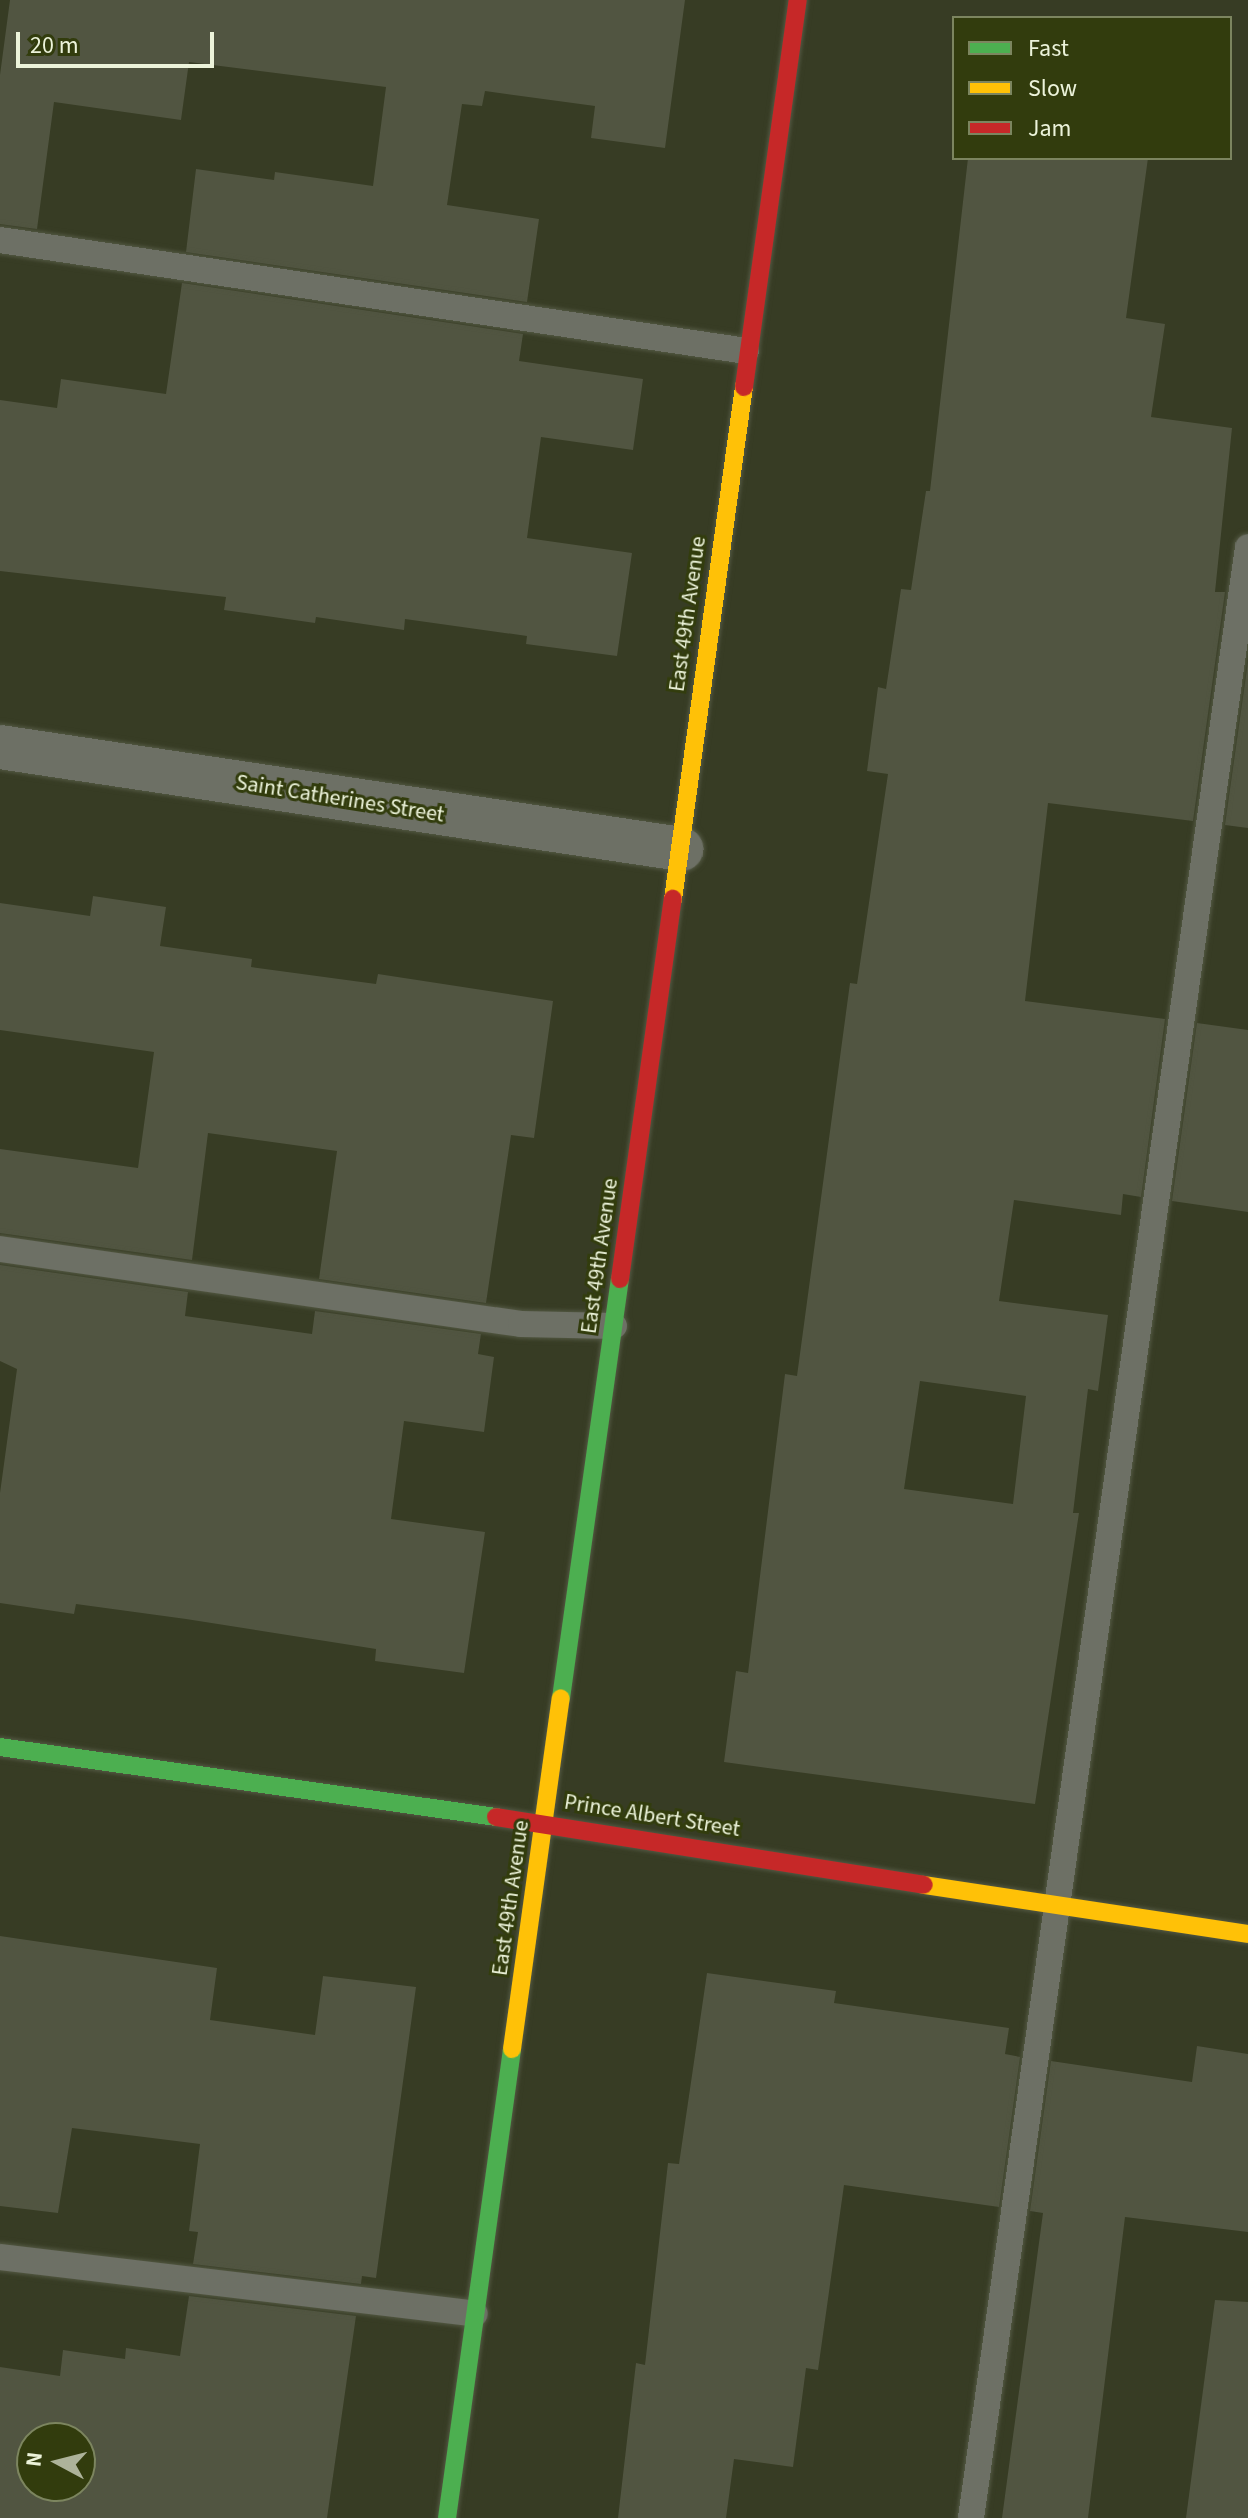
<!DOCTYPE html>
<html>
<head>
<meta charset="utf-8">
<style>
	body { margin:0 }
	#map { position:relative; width:1248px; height:2518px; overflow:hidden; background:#373c24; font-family:"Source Sans 3",sans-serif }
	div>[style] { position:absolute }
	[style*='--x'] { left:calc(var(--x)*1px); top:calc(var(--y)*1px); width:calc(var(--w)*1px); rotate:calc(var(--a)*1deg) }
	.building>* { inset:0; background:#515541 }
	.roads { filter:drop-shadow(0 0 2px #535843) drop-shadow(0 0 2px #535843) }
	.lane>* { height:26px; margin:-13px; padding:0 13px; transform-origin:13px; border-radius:13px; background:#6d7065 }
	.street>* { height:44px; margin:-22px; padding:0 22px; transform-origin:22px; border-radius:22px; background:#6d7065 }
	.fast>* { height:18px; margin:-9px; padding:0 9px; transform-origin:9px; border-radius:9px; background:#4caf50 }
	.slow>* { height:18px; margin:-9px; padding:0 9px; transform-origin:9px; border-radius:9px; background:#ffc107 }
	.jam>* { height:18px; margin:-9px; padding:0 9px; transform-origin:9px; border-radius:9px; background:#c62828 }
	span { translate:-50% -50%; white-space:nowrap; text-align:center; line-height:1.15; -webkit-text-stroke:6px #323c0d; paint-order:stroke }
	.street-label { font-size:22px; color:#ecf3da }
	.legend { position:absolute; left:952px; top:16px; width:280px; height:144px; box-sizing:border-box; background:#323c0d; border:2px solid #7c855f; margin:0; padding:10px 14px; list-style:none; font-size:24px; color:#ecf3da }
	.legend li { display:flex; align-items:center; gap:16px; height:40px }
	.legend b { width:40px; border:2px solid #7c855f }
	.north { position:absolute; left:16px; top:2422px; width:80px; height:80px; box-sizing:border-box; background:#323c0d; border:2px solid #7c855f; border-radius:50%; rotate:277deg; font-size:22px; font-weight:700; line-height:32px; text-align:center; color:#ecf3da }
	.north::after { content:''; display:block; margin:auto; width:28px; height:36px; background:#adb39a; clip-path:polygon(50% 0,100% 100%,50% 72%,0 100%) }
	.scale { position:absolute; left:16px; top:32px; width:198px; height:36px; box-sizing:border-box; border:4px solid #ecf3da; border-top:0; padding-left:10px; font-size:24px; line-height:28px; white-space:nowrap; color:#ecf3da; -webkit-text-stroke:6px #323c0d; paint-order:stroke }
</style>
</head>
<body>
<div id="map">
	<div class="building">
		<i style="clip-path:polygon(10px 0,685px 0,665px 148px,591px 138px,595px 106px,485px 91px,482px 106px,462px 104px,447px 205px,539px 219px,527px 302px,186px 252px,196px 169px,274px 180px,275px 172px,373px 186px,386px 87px,189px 62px,181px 120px,54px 102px,37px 229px,0 224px,0 75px)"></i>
		<i style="clip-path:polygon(evenodd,968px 158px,1148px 158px,1126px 318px,1165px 324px,1151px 417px,1232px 428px,1215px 592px,1225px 592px,1193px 821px,1048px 803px,1025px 1001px,1165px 1019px,1141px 1197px,1123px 1194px,1121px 1215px,1014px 1200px,999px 1301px,1108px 1315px,1098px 1391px,1088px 1389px,1073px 1513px,1079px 1513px,1035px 1804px,724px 1762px,736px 1671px,748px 1673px,785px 1374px,797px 1376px,850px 983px,857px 984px,888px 774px,867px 771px,878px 687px,886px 689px,901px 589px,911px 590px,926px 491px,930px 491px,968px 158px,920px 1381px,1026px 1396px,1013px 1504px,904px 1489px,920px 1381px)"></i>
		<i style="clip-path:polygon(182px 283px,523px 334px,519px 361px,643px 379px,633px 450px,541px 437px,527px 538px,632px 553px,617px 656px,526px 644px,527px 636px,405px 619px,404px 630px,316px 617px,315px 623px,224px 610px,226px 597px,0 571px,0 400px,57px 408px,61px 379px,166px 394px)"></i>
		<i style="clip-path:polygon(1248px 662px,1248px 828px,1225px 825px)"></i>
		<i style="clip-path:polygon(93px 896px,166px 907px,160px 946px,252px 959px,251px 967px,376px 984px,378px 974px,553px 1001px,534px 1138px,511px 1135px,486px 1303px,319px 1279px,337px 1151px,208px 1133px,192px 1260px,0 1233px,0 1149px,138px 1168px,154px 1052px,0 1030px,0 903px,90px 916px)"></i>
		<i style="clip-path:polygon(1197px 1023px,1248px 1030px,1248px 1212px,1172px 1201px)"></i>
		<i style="clip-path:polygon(0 1265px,188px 1292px,185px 1316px,312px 1334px,315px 1311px,481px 1334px,478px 1354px,494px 1357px,484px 1432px,404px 1421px,391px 1519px,485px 1532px,464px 1673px,375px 1661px,376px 1649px,186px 1619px,76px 1604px,74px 1614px,0 1603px,0 1493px,17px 1369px,0 1361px)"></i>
		<i style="clip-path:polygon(0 1936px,217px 1968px,210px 2020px,315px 2035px,323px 1976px,416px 1987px,376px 2278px,362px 2276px,361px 2284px,193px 2264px,198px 2232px,189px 2231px,200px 2144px,72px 2128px,58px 2213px,0 2206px)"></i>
		<i style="clip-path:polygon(707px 1973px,836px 1991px,834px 2003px,1009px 2028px,1005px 2054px,1020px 2057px,999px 2207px,844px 2185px,818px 2370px,806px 2368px,793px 2467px,734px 2459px,726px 2518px,618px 2518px,636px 2363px,645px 2365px,668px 2163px,679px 2164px)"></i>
		<i style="clip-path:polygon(1197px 2046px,1248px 2054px,1248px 2232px,1125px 2217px,1088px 2518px,1002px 2518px,1043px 2213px,1030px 2211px,1051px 2061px,1192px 2082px)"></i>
		<i style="clip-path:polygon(evenodd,189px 2296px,356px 2316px,327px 2518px,0 2518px,0 2367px,60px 2376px,63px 2350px,125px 2359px,126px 2348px,180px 2356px,189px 2296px,32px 2438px,80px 2438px,80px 2486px,32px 2486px,32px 2438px)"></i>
		<i style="clip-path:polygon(1215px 2300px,1248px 2302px,1248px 2518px,1186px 2518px)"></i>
	</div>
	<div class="roads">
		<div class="lane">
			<i style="--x:0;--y:240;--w:754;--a:8.46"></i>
			<i style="--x:0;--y:1249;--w:526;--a:8.19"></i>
			<i style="--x:521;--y:1324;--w:93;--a:1.2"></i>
			<i style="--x:0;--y:2257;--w:478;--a:6.8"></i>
			<i style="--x:971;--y:2518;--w:1990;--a:-82"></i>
		</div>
		<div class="street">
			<i style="--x:0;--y:747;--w:689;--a:8.52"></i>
		</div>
		<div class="fast">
			<i style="--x:561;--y:1698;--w:423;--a:-82"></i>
			<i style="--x:0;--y:1747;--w:501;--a:8.03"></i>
			<i style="--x:447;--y:2518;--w:473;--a:-82.1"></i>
		</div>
		<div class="slow">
			<i style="--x:673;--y:899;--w:517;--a:-82.11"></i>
			<i style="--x:924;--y:1885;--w:328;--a:8.6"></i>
			<i style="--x:512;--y:2049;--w:354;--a:-82.1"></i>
		</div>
		<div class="jam">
			<i style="--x:744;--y:387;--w:391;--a:-82.1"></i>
			<i style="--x:620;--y:1279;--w:384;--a:-82.1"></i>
			<i style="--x:496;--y:1817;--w:433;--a:9"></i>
		</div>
	</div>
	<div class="street-label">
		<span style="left:688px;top:614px;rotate:-82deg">East 49th Avenue</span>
		<span style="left:340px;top:799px;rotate:9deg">Saint Catherines Street</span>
		<span style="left:600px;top:1256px;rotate:-82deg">East 49th Avenue</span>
		<span style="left:652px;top:1816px;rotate:9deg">Prince Albert Street</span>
		<span style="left:511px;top:1898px;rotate:-82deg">East 49th Avenue</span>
	</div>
	<ul class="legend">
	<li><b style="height:10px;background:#4caf50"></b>Fast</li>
	<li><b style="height:10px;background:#ffc107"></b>Slow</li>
	<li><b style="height:10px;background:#c62828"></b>Jam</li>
	</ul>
	<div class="north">N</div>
	<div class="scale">20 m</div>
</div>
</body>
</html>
